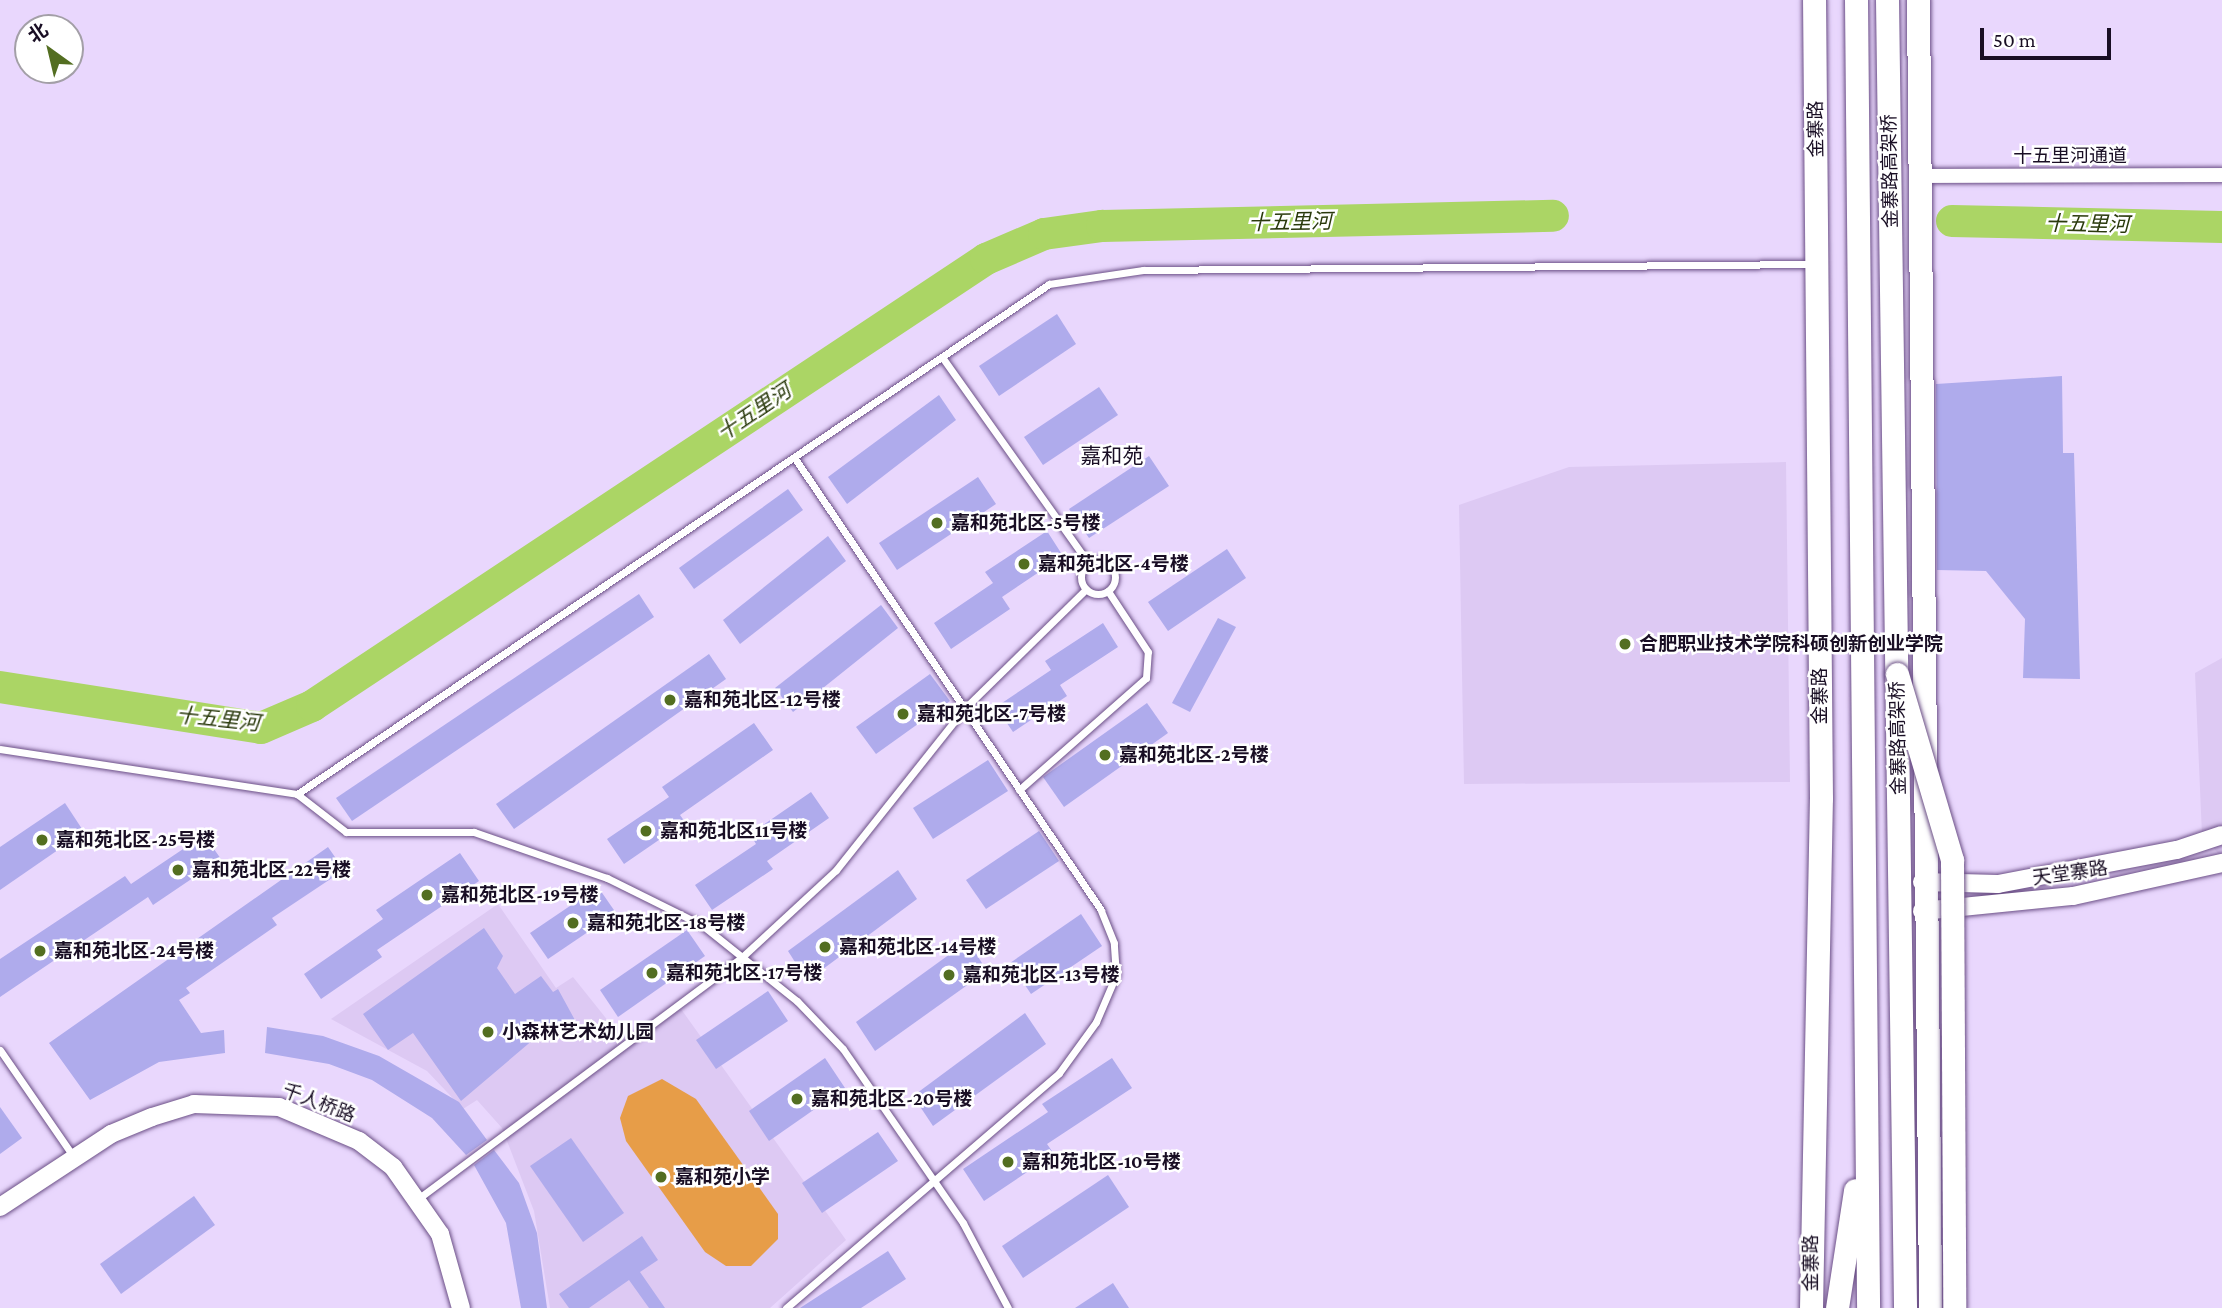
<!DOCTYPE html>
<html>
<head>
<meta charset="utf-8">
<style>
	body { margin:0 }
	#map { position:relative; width:2222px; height:1308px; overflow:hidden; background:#e9d7fd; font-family:"Crimson Pro","Noto Sans SC",serif }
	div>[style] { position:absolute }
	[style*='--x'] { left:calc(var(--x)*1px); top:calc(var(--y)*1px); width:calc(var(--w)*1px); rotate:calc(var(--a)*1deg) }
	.built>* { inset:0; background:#ddc9f3 }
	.green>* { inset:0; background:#e79d48 }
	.river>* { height:32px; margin:-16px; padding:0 16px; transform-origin:16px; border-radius:16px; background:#abd565 }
	.building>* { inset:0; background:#afabec }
	.roads { filter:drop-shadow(0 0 2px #6b4f86) drop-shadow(0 0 2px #6b4f86) }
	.service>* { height:7px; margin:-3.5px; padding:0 3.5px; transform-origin:3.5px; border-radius:3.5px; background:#fff }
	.service>.ring { margin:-3.5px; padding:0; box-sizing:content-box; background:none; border:7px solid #fff; border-radius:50% }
	.minor>* { height:14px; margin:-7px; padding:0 7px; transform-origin:7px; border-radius:7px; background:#fff }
	.tertiary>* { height:18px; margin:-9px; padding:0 9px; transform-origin:9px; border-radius:9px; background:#fff }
	.primary>* { height:23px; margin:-11.5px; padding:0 11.5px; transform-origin:11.5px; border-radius:11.5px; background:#fff }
	.trunk>* { height:23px; margin:-11.5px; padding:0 11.5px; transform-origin:11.5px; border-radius:11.5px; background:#fff }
	.bridges { filter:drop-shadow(0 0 2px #6b4f86) drop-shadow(0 0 2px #6b4f86) }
	.trunk-bridge>* { height:23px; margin:-11.5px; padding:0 11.5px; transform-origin:11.5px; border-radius:11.5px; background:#fff }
	.dots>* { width:19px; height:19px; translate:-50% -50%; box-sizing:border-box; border:4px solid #fff; border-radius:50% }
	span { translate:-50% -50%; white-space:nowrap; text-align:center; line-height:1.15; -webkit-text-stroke:5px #fff; paint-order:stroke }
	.street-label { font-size:19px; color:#190e24 }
	.poi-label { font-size:19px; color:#190e24; font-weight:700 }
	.left { translate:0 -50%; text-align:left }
	.water-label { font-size:21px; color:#2a3a0c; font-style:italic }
	.neighbourhood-label { font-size:21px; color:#190e24 }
	.north { position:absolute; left:14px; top:14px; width:70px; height:70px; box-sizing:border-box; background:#fff; border:2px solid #a39fa7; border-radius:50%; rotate:326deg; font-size:19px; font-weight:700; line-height:28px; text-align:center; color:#190e24 }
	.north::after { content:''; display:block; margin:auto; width:24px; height:32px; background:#536e21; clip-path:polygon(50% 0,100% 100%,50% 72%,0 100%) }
	.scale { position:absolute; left:1980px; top:28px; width:131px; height:32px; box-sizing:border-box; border:4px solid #190e24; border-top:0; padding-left:9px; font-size:21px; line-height:24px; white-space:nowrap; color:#190e24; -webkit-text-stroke:5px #fff; paint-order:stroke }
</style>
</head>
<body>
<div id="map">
	<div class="built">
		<i style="clip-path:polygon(1786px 462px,1790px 782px,1464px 784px,1459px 505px,1569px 467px)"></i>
		<i style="clip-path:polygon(2222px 658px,2222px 858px,2202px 835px,2195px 673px)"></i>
		<i style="clip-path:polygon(498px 904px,556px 988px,573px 977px,629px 1047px,681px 1009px,846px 1240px,770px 1308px,550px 1308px,534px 1211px,502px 1128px,477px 1100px,463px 1109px,427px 1071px,331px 1019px)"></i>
	</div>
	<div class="green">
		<i style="clip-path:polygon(662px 1079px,696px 1099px,778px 1214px,778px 1239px,751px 1266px,726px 1266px,705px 1252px,626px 1141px,620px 1118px,628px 1096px)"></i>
	</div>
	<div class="river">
		<i style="--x:1952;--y:221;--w:270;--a:1.3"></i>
		<i style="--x:0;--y:687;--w:264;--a:8.9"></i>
		<i style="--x:261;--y:728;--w:56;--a:-23.3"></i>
		<i style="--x:312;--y:706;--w:809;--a:-33.55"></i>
		<i style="--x:986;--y:259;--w:63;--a:-23.3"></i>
		<i style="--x:1044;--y:234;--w:59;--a:-7.9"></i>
		<i style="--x:1102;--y:226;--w:451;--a:-1.3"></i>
	</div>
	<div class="building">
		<i style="clip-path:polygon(1057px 314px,1076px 344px,999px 396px,979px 366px)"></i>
		<i style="clip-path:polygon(2062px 376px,2063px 453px,2074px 453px,2080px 679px,2023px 678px,2025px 619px,1986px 571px,1937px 570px,1936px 384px)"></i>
		<i style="clip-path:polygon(1099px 387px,1118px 415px,1043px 465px,1024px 437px)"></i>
		<i style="clip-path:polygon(939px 395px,956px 420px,847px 504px,828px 477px)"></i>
		<i style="clip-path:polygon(1149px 456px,1169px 486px,1089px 538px,1069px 509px)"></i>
		<i style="clip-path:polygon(978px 477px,996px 504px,897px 570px,879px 543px)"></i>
		<i style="clip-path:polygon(788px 489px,803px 510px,694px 589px,679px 568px)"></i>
		<i style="clip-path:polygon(1047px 531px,1063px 556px,1002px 597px,1010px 609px,951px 649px,934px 623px,993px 583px,985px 572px)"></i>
		<i style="clip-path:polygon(828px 536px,846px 561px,740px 644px,723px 620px)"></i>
		<i style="clip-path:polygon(1227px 549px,1246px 578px,1168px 631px,1148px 602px)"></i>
		<i style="clip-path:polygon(639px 594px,654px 617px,352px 821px,336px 798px)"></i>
		<i style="clip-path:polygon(881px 605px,898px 628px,793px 712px,775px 688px)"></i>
		<i style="clip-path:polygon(1218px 618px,1236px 627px,1190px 712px,1172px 703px)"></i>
		<i style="clip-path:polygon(1103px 623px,1118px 647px,1060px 685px,1067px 696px,1013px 732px,996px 707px,1051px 670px,1045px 661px)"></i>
		<i style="clip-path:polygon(709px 654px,726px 679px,514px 829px,496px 804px)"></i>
		<i style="clip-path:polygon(930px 674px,950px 701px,876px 754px,856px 727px)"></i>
		<i style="clip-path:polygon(1147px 703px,1168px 733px,1064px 807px,1043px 777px)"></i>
		<i style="clip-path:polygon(754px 723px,773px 750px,680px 815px,685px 822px,624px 864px,607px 839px,669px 797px,662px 787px)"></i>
		<i style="clip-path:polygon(988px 760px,1008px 791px,933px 839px,913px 808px)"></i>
		<i style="clip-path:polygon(811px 792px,829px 818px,767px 861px,773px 869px,712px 910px,695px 885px,756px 844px,750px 834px)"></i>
		<i style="clip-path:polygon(65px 803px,84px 832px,0 890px,0 847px)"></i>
		<i style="clip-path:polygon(1039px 831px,1059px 861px,986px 909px,966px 880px)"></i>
		<i style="clip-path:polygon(204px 835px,221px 859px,153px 905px,148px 897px,0 997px,0 959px,125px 876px,131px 884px)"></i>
		<i style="clip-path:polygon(328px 847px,344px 870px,272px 918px,277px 925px,186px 988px,190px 993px,179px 1000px,201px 1033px,224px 1030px,225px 1053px,159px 1062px,90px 1100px,49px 1043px)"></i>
		<i style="clip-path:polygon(460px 853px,479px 881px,377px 950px,382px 957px,321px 999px,304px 974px,383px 919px,376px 910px)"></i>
		<i style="clip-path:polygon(898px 870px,917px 899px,807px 981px,788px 951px)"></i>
		<i style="clip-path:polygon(598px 887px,616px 913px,548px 959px,530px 933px)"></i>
		<i style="clip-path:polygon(1081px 914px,1102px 946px,1031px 994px,1010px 963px)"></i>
		<i style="clip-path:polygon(484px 928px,503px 956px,497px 968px,515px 994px,541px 976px,553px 992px,558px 989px,576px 1022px,560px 1033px,547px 1028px,461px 1101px,413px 1033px,388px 1050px,363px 1014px)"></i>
		<i style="clip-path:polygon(687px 930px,705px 956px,618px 1017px,600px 990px)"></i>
		<i style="clip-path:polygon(968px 941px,987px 971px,875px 1051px,856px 1022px)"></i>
		<i style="clip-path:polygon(768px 991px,788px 1021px,716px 1069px,696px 1040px)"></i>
		<i style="clip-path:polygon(1025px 1013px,1046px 1044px,933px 1126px,913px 1096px)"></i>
		<i style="clip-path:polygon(267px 1027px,323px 1036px,379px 1056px,459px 1102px,487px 1140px,466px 1155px,432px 1118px,372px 1080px,329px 1064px,265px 1053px)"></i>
		<i style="clip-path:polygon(825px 1058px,845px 1088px,769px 1141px,749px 1111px)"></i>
		<i style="clip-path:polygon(1112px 1058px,1132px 1088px,1047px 1144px,1054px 1154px,984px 1201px,963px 1169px,1048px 1112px,1042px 1104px)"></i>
		<i style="clip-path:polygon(0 1107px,22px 1138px,0 1154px)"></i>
		<i style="clip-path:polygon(878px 1132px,898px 1161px,822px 1213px,802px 1183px)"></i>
		<i style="clip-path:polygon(571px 1138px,624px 1213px,583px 1242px,530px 1166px)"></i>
		<i style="clip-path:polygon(494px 1150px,519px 1183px,537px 1233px,547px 1308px,521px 1308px,506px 1223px,474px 1165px)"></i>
		<i style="clip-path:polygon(1108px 1175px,1129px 1207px,1023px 1278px,1002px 1246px)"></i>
		<i style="clip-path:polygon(194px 1196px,215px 1225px,121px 1294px,100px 1264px)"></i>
		<i style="clip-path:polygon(642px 1236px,658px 1260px,640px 1272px,665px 1308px,649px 1308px,629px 1280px,589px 1308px,569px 1308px,559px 1294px)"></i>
		<i style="clip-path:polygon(888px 1251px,906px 1279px,861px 1308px,800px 1308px)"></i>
		<i style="clip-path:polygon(1113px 1283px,1129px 1308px,1075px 1308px)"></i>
	</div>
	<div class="roads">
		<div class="service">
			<i style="--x:942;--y:357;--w:254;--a:54.6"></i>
			<i class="ring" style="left:1081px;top:560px;width:27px;height:27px"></i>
			<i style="--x:0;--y:749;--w:300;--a:8.6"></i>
			<i style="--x:297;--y:794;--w:909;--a:-34.14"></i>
			<i style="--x:1049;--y:284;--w:95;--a:-8.5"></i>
			<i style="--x:1143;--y:270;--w:670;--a:-0.51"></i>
			<i style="--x:1019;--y:790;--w:169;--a:-41.4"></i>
			<i style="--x:1146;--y:678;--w:26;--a:-86"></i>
			<i style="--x:1148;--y:652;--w:73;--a:-123.3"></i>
			<i style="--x:297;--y:794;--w:62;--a:37.8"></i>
			<i style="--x:346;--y:832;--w:128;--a:0"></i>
			<i style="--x:474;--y:832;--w:141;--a:19.1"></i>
			<i style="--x:607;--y:878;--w:106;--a:26.3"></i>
			<i style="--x:702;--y:925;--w:122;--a:38.7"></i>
			<i style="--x:797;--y:1001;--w:66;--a:46.2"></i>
			<i style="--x:843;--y:1049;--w:211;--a:55.4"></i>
			<i style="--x:963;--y:1223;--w:96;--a:62.1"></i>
			<i style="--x:0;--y:1050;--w:129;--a:55.4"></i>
			<i style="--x:419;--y:1198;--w:402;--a:-36.7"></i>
			<i style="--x:741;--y:958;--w:129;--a:-42.8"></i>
			<i style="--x:836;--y:870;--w:206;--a:-51.5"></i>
			<i style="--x:964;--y:709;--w:171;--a:-44.5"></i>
			<i style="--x:786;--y:1308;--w:360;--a:-40.7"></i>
			<i style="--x:1059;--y:1073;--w:63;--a:-54"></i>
			<i style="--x:1096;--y:1022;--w:51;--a:-66.9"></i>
			<i style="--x:1116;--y:975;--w:32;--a:-94"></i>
			<i style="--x:1114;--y:943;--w:35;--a:-112"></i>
			<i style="--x:1101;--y:910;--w:547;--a:-124.13"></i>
		</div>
		<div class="minor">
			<i style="--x:1919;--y:176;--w:303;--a:-0.2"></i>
		</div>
		<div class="tertiary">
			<i style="--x:1922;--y:882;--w:76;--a:1.5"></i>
			<i style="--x:1998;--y:884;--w:182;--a:-10.8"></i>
			<i style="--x:2177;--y:850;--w:47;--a:-18.4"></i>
			<i style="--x:1922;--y:911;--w:152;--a:-5.7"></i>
			<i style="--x:2073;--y:896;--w:153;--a:-12.5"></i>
			<i style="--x:0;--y:1207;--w:133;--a:-33.3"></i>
			<i style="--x:111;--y:1134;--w:44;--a:-22.5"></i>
			<i style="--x:152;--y:1117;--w:44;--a:-17.2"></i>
			<i style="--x:194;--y:1104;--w:85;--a:2"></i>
			<i style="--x:279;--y:1107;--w:87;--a:23"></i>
			<i style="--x:359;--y:1141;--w:43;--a:37.4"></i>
			<i style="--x:393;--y:1167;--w:82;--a:55"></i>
			<i style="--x:440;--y:1234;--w:77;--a:74.2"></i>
		</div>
		<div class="primary">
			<i style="--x:1918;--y:0;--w:1308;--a:89.47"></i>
			<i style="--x:1811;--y:1308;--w:510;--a:-88.88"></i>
			<i style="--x:1821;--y:798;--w:798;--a:-90.5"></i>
		</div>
		<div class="trunk">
			<i style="--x:1856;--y:0;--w:1308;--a:89.47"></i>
			<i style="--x:1887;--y:0;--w:1308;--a:89.21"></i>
			<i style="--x:1837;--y:1308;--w:119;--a:-81.3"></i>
		</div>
	</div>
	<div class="bridges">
		<div class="trunk-bridge">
			<i style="--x:1897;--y:674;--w:194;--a:73.5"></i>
			<i style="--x:1952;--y:860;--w:448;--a:89.7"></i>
		</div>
	</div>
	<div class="dots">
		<i style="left:937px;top:523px;background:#536e21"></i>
		<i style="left:1024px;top:564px;background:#536e21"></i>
		<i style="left:1625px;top:644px;background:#536e21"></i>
		<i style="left:670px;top:700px;background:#536e21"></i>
		<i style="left:903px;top:714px;background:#536e21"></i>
		<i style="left:1105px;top:755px;background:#536e21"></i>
		<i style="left:646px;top:831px;background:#536e21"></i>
		<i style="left:42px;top:840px;background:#536e21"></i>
		<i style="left:178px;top:870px;background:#536e21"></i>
		<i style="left:427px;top:895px;background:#536e21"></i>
		<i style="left:573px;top:923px;background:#536e21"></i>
		<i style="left:825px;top:947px;background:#536e21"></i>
		<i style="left:40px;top:951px;background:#536e21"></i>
		<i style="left:652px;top:973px;background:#536e21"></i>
		<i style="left:949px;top:975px;background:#536e21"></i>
		<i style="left:488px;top:1032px;background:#536e21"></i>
		<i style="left:797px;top:1099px;background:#536e21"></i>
		<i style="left:1008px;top:1162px;background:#536e21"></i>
		<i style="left:661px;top:1177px;background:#536e21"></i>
	</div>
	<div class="street-label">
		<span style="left:1816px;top:129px;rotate:-91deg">金寨路</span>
		<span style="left:2070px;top:156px">十五里河通道</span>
		<span style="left:1890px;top:171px;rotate:-91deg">金寨路高架桥</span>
		<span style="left:1820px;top:696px;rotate:-90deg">金寨路</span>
		<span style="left:1898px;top:738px;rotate:-91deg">金寨路高架桥</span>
		<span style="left:2070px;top:873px;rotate:-8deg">天堂寨路</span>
		<span style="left:319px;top:1103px;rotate:21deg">千人桥路</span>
		<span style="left:1811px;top:1263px;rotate:-90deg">金寨路</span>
	</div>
	<div class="poi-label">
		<span class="left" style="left:951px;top:523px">嘉和苑北区-5号楼</span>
		<span class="left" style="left:1038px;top:564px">嘉和苑北区-4号楼</span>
		<span class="left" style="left:1639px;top:644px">合肥职业技术学院科硕创新创业学院</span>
		<span class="left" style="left:684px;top:700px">嘉和苑北区-12号楼</span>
		<span class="left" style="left:917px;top:714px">嘉和苑北区-7号楼</span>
		<span class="left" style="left:1119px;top:755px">嘉和苑北区-2号楼</span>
		<span class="left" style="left:660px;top:831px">嘉和苑北区11号楼</span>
		<span class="left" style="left:56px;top:840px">嘉和苑北区-25号楼</span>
		<span class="left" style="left:192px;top:870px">嘉和苑北区-22号楼</span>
		<span class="left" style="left:441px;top:895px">嘉和苑北区-19号楼</span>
		<span class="left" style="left:587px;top:923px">嘉和苑北区-18号楼</span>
		<span class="left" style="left:839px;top:947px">嘉和苑北区-14号楼</span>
		<span class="left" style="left:54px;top:951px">嘉和苑北区-24号楼</span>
		<span class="left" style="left:666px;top:973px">嘉和苑北区-17号楼</span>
		<span class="left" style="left:963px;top:975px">嘉和苑北区-13号楼</span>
		<span class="left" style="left:502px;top:1032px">小森林艺术幼儿园</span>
		<span class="left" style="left:811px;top:1099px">嘉和苑北区-20号楼</span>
		<span class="left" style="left:1022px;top:1162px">嘉和苑北区-10号楼</span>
		<span class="left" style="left:675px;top:1177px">嘉和苑小学</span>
	</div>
	<div class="water-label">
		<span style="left:1290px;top:222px;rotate:-1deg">十五里河</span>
		<span style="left:2087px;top:224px;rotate:1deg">十五里河</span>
		<span style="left:754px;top:412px;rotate:-34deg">十五里河</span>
		<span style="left:218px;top:719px;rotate:6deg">十五里河</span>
	</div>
	<div class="neighbourhood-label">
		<span style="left:1112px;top:456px">嘉和苑</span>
	</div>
	<div class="north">北</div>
	<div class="scale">50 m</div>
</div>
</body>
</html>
